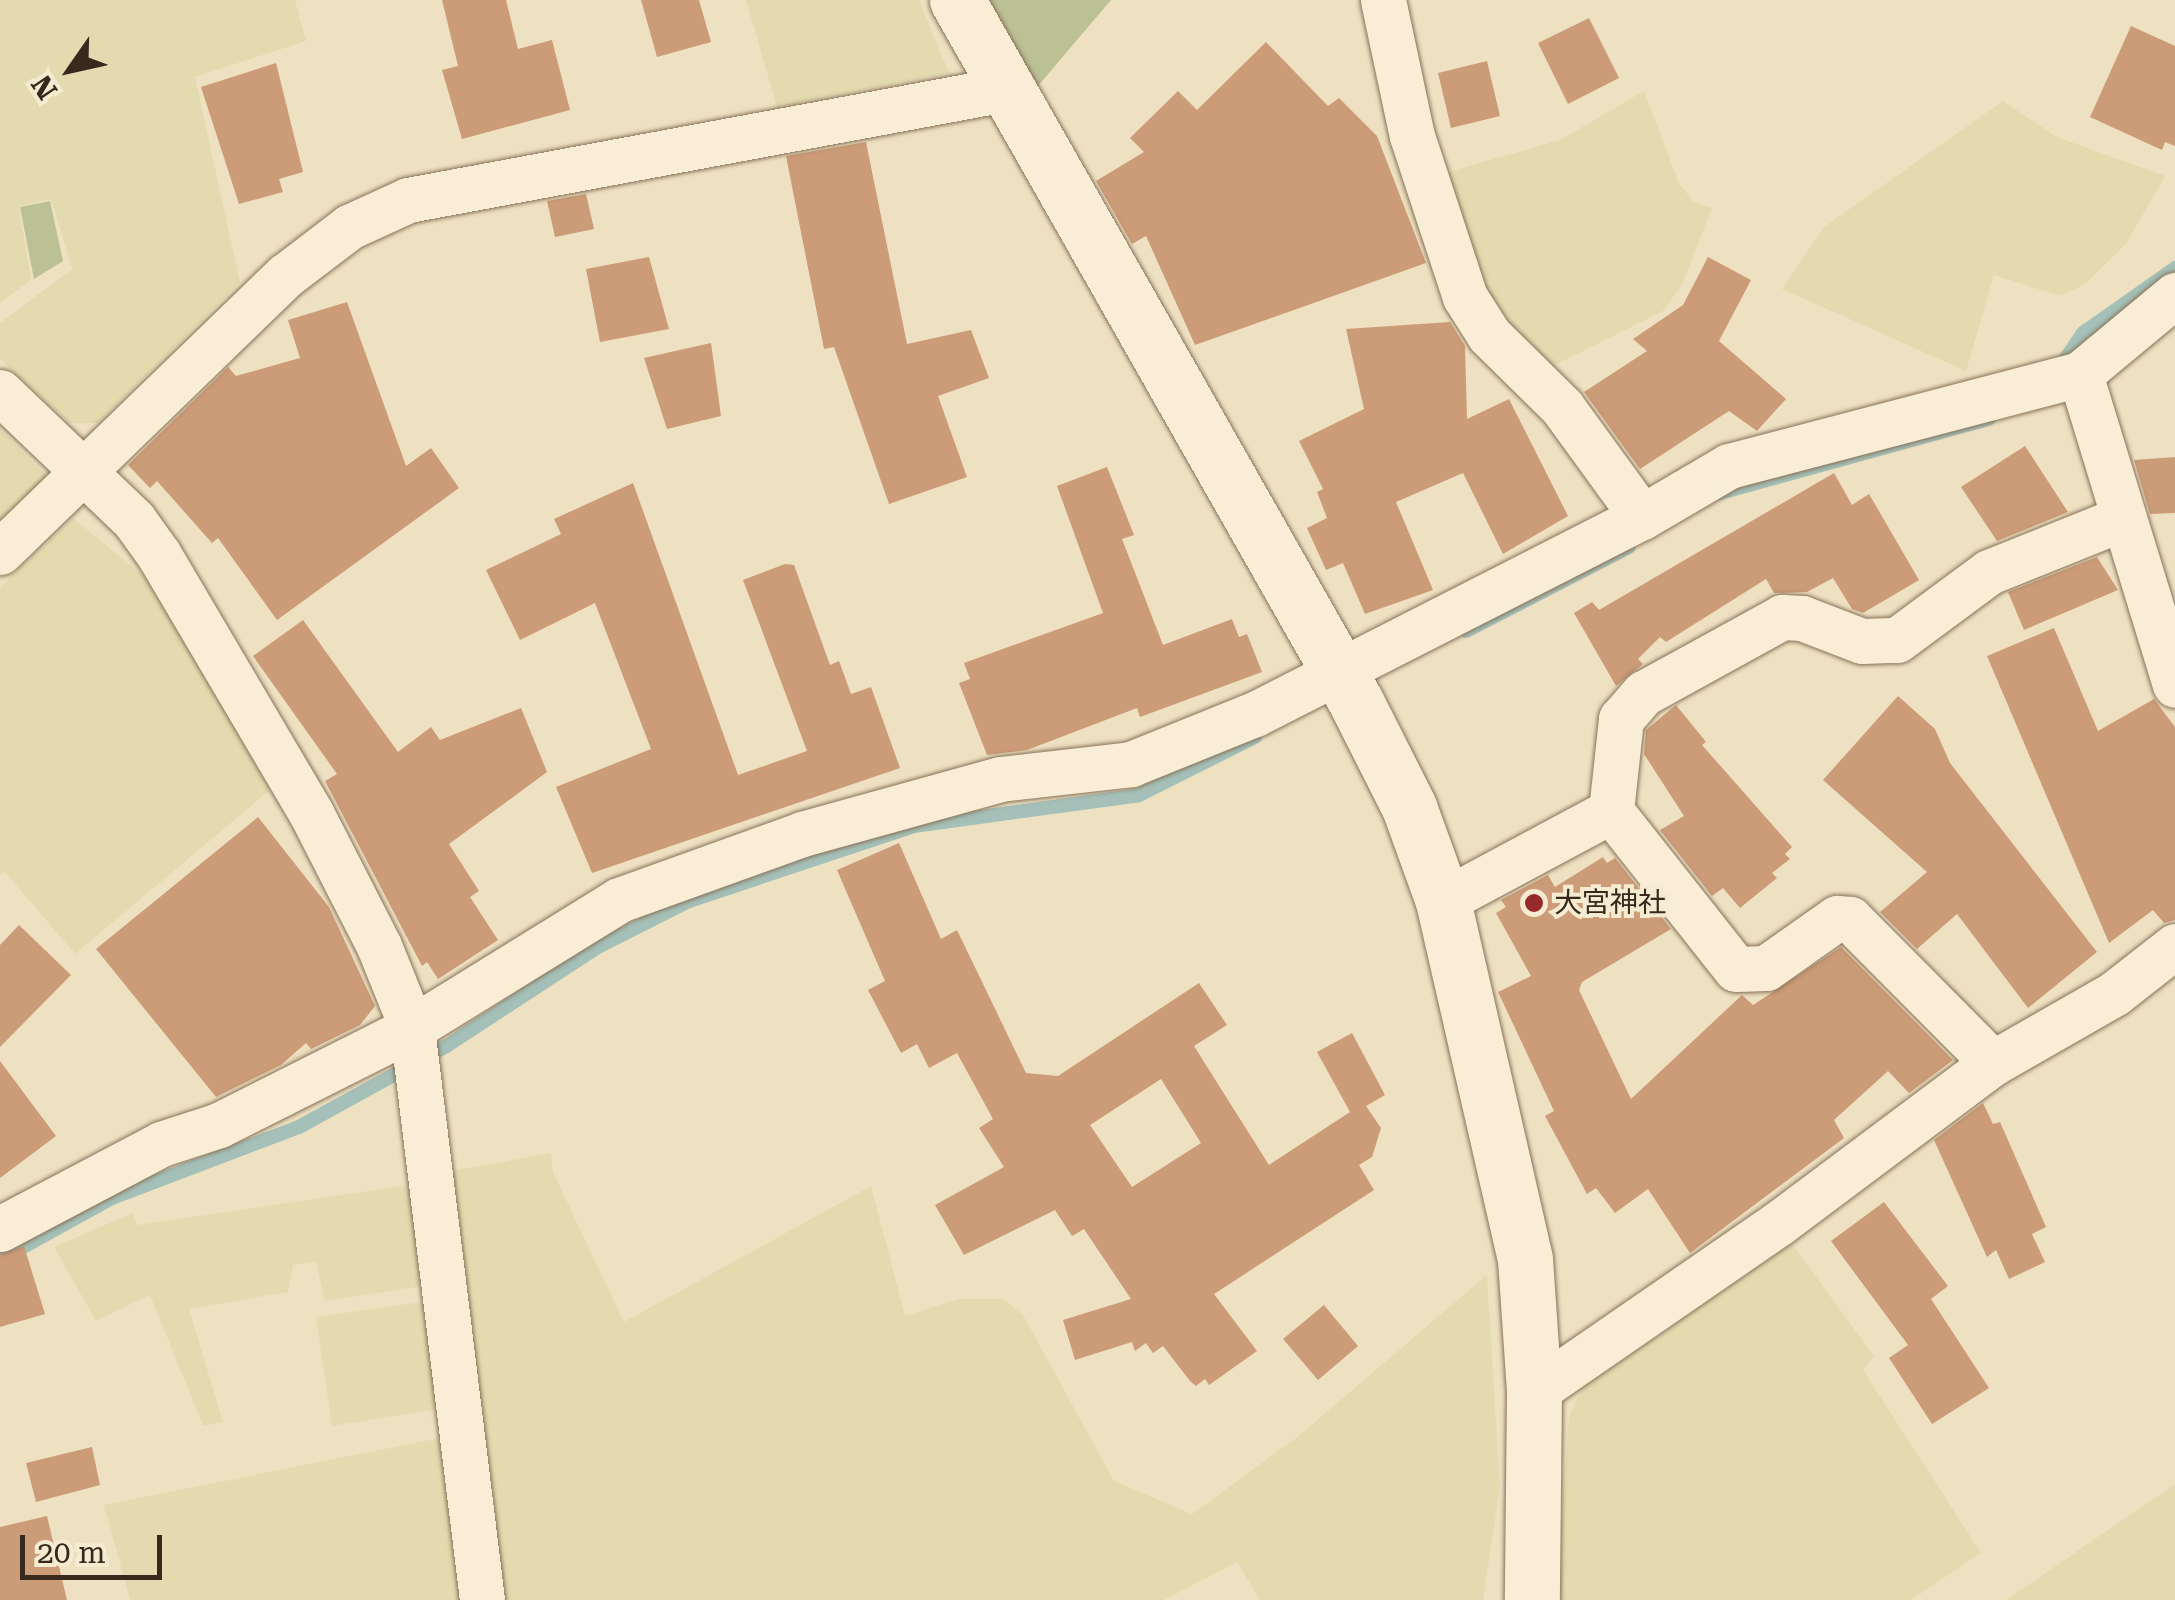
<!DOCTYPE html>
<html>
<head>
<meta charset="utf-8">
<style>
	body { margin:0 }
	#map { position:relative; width:2175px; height:1600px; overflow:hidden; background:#eee1c2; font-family:"Roboto Serif","Noto Sans JP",serif }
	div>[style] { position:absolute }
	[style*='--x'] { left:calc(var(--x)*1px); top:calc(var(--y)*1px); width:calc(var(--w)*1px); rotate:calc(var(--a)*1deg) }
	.farmland>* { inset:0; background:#e3dbaf }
	.cemetery>* { inset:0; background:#bbc195 }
	.stream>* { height:14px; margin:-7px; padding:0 7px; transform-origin:7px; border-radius:7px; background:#a4c0b8 }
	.building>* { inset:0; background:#cc9b77 }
	.roads { filter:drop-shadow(0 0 2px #887259) drop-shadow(0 0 2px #887259) }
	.street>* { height:45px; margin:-22.5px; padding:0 22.5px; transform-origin:22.5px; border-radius:22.5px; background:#f9eed5 }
	.secondary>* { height:55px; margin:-27.5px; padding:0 27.5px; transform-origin:27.5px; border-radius:27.5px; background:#f9eed5 }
	.dots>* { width:28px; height:28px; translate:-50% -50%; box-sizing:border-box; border:5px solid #f5ebd1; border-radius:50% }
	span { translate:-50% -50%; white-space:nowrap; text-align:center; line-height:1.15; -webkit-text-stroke:8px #f5ebd1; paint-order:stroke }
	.poi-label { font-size:28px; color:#372a1d }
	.left { translate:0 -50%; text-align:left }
	.north { position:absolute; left:20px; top:20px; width:100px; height:100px; -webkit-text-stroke:8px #f5ebd1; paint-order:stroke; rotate:236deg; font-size:28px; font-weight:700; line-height:40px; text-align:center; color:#372a1d }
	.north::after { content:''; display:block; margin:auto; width:35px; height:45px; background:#372a1d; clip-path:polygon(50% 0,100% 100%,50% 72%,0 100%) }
	.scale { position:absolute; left:20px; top:1535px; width:142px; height:45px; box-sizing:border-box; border:5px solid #372a1d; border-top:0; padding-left:12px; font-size:30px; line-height:35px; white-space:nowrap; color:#372a1d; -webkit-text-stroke:8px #f5ebd1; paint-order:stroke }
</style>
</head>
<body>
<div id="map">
	<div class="farmland">
		<i style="clip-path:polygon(0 0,295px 0,306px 41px,195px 77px,240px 282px,98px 423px,70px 423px,0 359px,0 323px,72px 269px,51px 199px,19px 206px,31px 280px,0 303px)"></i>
		<i style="clip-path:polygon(746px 0,919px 0,949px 73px,777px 107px)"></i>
		<i style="clip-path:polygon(1644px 91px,1679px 183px,1693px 201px,1712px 208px,1682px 285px,1663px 311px,1543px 371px,1498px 328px,1444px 173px,1560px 140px)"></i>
		<i style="clip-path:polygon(2003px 101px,2057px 137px,2165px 176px,2126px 244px,2085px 284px,2061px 296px,1994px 275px,1966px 371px,1782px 289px,1824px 227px)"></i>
		<i style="clip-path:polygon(0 429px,48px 477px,0 523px)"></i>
		<i style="clip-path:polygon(73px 518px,153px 584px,271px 789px,75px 954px,5px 872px,0 875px,0 587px)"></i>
		<i style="clip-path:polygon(551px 1153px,553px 1172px,624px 1322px,871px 1186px,905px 1316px,957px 1299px,1003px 1299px,1023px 1315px,1114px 1481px,1192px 1514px,1296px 1438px,1487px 1275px,1500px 1487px,1483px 1600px,1260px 1600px,1237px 1562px,1164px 1600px,499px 1600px,447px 1172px)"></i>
		<i style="clip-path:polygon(410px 1185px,424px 1286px,325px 1301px,316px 1262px,293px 1265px,288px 1292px,189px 1309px,223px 1422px,203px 1426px,150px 1295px,96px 1321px,54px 1247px,133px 1213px,137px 1225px)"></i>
		<i style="clip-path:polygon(1792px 1244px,1874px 1356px,1863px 1370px,1981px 1553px,1911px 1600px,1556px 1600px,1569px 1417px,1582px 1388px)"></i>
		<i style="clip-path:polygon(428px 1301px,443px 1408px,332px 1426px,316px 1317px)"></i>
		<i style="clip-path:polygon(445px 1437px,462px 1600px,130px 1600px,104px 1505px)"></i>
		<i style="clip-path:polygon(2175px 1484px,2175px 1600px,2006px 1600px)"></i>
	</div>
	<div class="cemetery">
		<i style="clip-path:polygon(985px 0,1111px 0,1037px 87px)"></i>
		<i style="clip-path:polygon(50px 201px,63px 261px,34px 279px,20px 207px)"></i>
	</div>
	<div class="stream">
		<i style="--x:2060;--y:367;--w:41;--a:-55.9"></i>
		<i style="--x:2083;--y:333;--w:113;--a:-35.2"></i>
		<i style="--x:1716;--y:494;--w:283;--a:-15.4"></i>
		<i style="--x:1466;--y:631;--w:183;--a:-27.3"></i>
		<i style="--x:0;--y:1260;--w:128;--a:-29"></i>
		<i style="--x:112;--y:1198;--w:200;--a:-20.8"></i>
		<i style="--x:299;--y:1127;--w:170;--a:-28.8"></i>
		<i style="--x:448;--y:1045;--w:177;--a:-33.2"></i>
		<i style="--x:596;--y:948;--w:104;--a:-26.8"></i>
		<i style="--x:689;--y:901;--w:237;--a:-18.4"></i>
		<i style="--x:914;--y:826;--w:227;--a:-7.8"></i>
		<i style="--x:1139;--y:795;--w:130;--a:-26.6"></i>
	</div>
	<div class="building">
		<i style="clip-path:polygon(442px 0,506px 0,518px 49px,552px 40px,570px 110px,462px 139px,442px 70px,458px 66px)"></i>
		<i style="clip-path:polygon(641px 0,699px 0,711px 42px,657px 57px)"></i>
		<i style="clip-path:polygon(1589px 18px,1619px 78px,1568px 104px,1538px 43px)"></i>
		<i style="clip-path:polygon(2131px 26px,2175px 46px,2175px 146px,2165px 142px,2162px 150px,2090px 117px)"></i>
		<i style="clip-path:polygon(1266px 42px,1328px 106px,1339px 98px,1377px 136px,1426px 263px,1195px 345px,1146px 236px,1132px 244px,1096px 181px,1144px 152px,1130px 138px,1178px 91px,1197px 110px)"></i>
		<i style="clip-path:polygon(1487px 61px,1500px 116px,1451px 128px,1438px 73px)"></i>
		<i style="clip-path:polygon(276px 63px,303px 172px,279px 179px,283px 192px,239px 204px,201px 87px)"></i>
		<i style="clip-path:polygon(866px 142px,907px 344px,971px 330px,989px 378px,938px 396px,967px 477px,889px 504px,834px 347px,824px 349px,786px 156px)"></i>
		<i style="clip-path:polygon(586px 194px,594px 229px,555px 237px,547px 201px)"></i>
		<i style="clip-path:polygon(649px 257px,669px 329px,600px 342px,586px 269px)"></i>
		<i style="clip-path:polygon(1708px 257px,1751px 280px,1719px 341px,1786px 399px,1757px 431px,1729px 411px,1640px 469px,1584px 392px,1647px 351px,1633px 339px,1683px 305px)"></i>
		<i style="clip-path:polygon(347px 302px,406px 466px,431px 448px,459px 488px,277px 620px,218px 538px,212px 543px,157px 481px,150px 488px,128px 465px,228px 367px,236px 376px,300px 358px,288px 320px)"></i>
		<i style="clip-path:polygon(1450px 322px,1465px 346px,1467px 419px,1509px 399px,1568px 516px,1503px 554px,1463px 473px,1396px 502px,1433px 590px,1365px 614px,1343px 563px,1326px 570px,1307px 528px,1327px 518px,1317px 492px,1323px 489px,1299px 441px,1364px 409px,1346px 329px)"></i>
		<i style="clip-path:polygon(711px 343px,721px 416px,667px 429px,644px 358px)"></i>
		<i style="clip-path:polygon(2025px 446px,2068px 512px,1997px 541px,1961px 487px)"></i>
		<i style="clip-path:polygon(2175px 457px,2175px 513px,2150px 514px,2134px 460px)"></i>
		<i style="clip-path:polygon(1107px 467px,1134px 535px,1122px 539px,1163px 645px,1232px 619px,1239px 637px,1247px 634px,1262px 672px,1140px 717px,1137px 708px,1027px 750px,987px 755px,959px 683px,970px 679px,964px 663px,1103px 613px,1057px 486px)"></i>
		<i style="clip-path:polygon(1834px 473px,1852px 505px,1869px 494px,1919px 580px,1863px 613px,1852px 609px,1833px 578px,1807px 592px,1774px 593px,1766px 579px,1666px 642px,1660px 637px,1638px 659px,1643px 664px,1616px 686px,1574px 613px,1592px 602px,1599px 610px)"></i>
		<i style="clip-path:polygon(633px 483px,738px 775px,807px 751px,743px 580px,785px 564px,794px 565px,830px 665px,839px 661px,851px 694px,871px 687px,900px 768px,592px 873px,556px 787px,651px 749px,595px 603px,520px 640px,486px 570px,561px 534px,554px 519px)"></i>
		<i style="clip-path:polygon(2097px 557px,2118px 590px,2024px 630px,2008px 592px)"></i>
		<i style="clip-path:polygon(303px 620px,398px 752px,431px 727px,440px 740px,521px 708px,547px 772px,449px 844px,479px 891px,470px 897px,498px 940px,438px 979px,427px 962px,422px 966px,325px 781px,337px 774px,253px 656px)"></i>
		<i style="clip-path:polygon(2054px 628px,2098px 731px,2154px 699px,2175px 727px,2175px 920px,2164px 923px,2153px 910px,2109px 943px,1987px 656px)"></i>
		<i style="clip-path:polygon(1898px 696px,1935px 729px,1950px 763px,2097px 952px,2028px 1008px,1957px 914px,1917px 949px,1880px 912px,1927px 872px,1823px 780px)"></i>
		<i style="clip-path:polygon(1676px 705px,1706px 742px,1702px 745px,1792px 847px,1785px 854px,1790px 859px,1772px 873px,1777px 878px,1740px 908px,1723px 888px,1712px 896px,1660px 830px,1684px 816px,1644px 754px,1646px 730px)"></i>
		<i style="clip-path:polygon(258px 817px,329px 907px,375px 1006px,360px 1025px,311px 1049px,306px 1043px,281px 1065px,216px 1097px,96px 949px)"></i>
		<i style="clip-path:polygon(evenodd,899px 843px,941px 939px,957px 930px,1026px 1073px,1058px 1076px,1199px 983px,1227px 1025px,1194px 1046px,1269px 1165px,1350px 1112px,1317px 1052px,1352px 1033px,1385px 1095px,1366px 1106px,1381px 1128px,1372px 1157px,1359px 1165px,1374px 1190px,1214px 1294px,1257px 1351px,1209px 1385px,1205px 1379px,1196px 1386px,1190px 1381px,1163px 1346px,1153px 1353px,1146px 1343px,1135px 1351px,1132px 1342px,1075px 1360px,1063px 1320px,1131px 1299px,1084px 1229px,1072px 1236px,1055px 1210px,964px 1255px,935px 1205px,1004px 1167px,979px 1128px,993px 1119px,957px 1053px,929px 1068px,917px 1044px,901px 1053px,868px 990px,885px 981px,837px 870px,899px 843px,1161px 1079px,1201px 1143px,1132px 1187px,1090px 1125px,1161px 1079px)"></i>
		<i style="clip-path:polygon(1603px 857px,1607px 863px,1615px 858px,1671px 929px,1582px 982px,1579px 990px,1631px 1099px,1742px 995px,1753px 1005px,1841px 947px,1953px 1060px,1909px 1093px,1888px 1071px,1834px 1120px,1844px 1138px,1690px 1253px,1648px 1189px,1615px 1213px,1596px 1188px,1587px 1194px,1545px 1116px,1554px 1111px,1498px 992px,1531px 976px,1496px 913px,1506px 907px,1501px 900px,1548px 875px,1555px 887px)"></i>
		<i style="clip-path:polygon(19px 925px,71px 975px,0 1047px,0 945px)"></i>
		<i style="clip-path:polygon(0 1061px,56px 1136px,0 1178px)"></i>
		<i style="clip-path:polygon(1983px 1103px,1993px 1124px,2000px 1122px,2046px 1227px,2032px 1234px,2045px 1262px,2009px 1279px,1996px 1250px,1987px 1257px,1934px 1140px)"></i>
		<i style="clip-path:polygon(1884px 1202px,1948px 1286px,1931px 1299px,1989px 1388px,1932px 1424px,1889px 1358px,1908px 1345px,1831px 1241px)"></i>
		<i style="clip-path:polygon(24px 1246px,45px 1314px,0 1327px,0 1255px)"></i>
		<i style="clip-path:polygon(1324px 1305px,1358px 1346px,1318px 1380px,1283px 1339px)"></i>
		<i style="clip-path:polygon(92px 1447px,100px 1485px,36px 1502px,26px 1463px)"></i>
		<i style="clip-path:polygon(47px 1516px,67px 1600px,0 1600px,0 1527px)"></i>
	</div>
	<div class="roads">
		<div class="street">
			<i style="--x:1383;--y:0;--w:139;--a:78"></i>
			<i style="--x:1412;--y:136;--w:169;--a:71.8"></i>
			<i style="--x:1465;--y:297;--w:45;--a:57.7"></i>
			<i style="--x:1489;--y:335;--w:103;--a:44.6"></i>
			<i style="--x:1562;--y:407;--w:136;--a:54"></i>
			<i style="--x:2080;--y:374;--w:325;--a:73"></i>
			<i style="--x:0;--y:392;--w:185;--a:43.7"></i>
			<i style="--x:134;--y:520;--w:43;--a:54.5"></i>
			<i style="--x:159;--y:555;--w:299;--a:59.5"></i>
			<i style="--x:311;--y:813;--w:149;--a:62.9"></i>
			<i style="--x:379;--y:946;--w:88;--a:68.1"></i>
			<i style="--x:412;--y:1028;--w:576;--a:83.02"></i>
			<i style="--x:0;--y:552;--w:397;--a:-44.1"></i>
			<i style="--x:285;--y:276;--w:81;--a:-37.4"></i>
			<i style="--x:349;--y:227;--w:65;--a:-24.6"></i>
			<i style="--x:408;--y:200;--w:607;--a:-10.53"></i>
			<i style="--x:1611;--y:811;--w:201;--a:51.7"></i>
			<i style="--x:1736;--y:969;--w:30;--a:-2"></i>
			<i style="--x:1766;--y:968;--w:87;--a:-35.2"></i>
			<i style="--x:1837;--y:918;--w:13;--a:4"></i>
			<i style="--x:1850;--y:919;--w:203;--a:45.2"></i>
			<i style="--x:1443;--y:901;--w:191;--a:-28.2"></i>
			<i style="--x:1611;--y:811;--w:93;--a:-83.8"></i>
			<i style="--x:1621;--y:719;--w:35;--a:-49"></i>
			<i style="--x:1644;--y:693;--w:158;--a:-28.8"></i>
			<i style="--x:1782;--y:617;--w:20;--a:3"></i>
			<i style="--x:1802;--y:618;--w:64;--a:21"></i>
			<i style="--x:1862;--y:641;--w:35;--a:-2"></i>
			<i style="--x:1897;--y:640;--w:114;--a:-36.5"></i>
			<i style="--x:1989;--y:572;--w:144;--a:-21.9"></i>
			<i style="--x:0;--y:1229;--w:182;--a:-27.8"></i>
			<i style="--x:161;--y:1144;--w:61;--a:-18.1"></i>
			<i style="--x:219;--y:1125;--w:216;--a:-26.7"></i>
			<i style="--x:412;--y:1028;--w:243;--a:-31.7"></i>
			<i style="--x:619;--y:900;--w:195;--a:-19.8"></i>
			<i style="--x:802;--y:834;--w:205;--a:-15.5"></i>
			<i style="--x:1000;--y:779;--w:132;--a:-6.5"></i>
			<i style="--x:1131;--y:764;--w:134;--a:-22"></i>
			<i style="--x:1255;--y:714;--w:434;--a:-27"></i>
			<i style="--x:1642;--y:517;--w:101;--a:-30.4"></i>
			<i style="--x:1729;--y:466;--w:363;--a:-14.7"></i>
			<i style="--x:2080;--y:374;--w:124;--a:-39.7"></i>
			<i style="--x:1534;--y:1392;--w:298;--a:-34.6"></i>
			<i style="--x:1779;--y:1223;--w:267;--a:-36.8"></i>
			<i style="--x:1993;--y:1063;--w:141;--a:-29.8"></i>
			<i style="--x:2115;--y:993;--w:76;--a:-38.1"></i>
		</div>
		<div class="secondary">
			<i style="--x:957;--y:0;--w:807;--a:60.39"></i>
			<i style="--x:1356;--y:702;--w:118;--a:63.2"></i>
			<i style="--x:1409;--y:807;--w:100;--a:70.1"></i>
			<i style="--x:1443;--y:901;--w:367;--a:77.1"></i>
			<i style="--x:1525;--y:1259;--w:133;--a:86.1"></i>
			<i style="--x:1534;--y:1392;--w:208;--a:90.6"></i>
		</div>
	</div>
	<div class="dots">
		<i style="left:1534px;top:903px;background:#962929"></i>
	</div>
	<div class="poi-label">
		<span class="left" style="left:1554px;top:903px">大宮神社</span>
	</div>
	<div class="north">N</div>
	<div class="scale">20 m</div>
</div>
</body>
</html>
